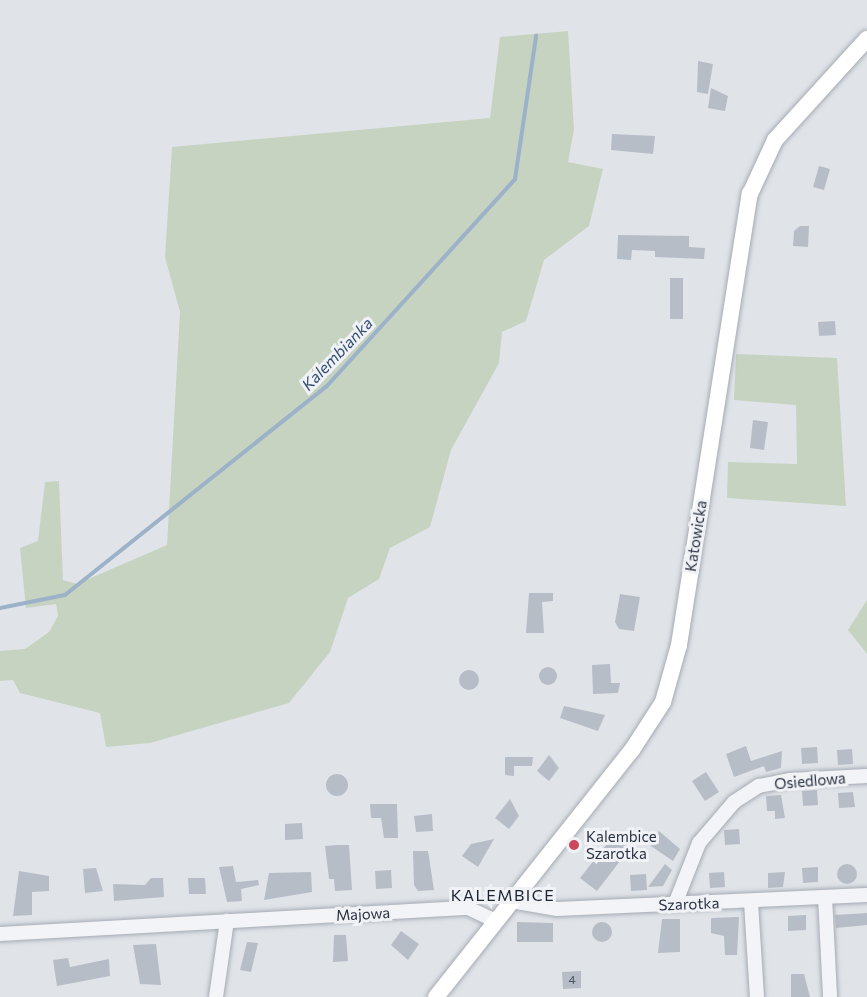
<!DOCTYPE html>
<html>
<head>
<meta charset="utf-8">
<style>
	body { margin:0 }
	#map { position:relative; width:867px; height:997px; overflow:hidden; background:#e0e4e9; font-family:Commissioner,sans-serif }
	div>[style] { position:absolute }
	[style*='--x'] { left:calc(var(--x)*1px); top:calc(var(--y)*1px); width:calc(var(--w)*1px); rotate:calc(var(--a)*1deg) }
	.green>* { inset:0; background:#c6d3c1 }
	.stream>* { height:4px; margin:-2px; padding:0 2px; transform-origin:2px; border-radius:2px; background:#9bb2c8 }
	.building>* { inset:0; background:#b7bdc6 }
	.round { border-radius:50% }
	.roads { filter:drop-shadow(0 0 2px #a5abb3) drop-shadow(0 0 2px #a5abb3) }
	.minor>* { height:14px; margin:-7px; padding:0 7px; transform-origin:7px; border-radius:7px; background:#f3f4f7 }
	.major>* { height:16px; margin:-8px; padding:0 8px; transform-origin:8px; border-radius:8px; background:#fff }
	.dots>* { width:16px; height:16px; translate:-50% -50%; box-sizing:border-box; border:3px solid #f0f2f6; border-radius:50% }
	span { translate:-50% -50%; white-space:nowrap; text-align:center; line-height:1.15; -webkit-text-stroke:6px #f0f2f6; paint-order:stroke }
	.number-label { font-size:12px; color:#4c5462 }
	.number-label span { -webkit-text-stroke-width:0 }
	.street-label { font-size:15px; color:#293140 }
	.poi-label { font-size:15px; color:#293140 }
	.left { translate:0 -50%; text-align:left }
	.water-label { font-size:16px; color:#345073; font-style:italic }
	.neighbourhood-label { font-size:16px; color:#1b2331; letter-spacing:1.5px }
</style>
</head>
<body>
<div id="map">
	<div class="green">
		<i style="clip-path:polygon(568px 31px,574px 129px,568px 162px,603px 169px,589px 226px,544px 260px,526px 321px,502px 332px,499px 363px,451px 450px,430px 527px,390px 548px,379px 579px,348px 598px,330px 652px,289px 703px,150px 743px,106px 747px,100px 713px,20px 693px,13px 680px,0 681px,0 651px,25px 649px,49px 632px,58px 616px,56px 604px,26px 608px,20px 548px,38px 541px,45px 482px,59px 481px,63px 580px,77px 584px,167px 545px,180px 312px,165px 257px,172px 147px,490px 118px,500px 37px)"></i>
		<i style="clip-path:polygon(736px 354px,837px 358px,846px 506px,727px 498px,728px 462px,797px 464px,796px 405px,734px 400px)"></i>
		<i style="clip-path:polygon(867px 600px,867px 654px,848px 630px)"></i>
	</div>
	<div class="stream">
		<i style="--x:0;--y:608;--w:66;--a:-11.3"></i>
		<i style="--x:65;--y:595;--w:334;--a:-38.6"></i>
		<i style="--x:326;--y:387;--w:281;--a:-47.7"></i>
		<i style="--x:515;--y:179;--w:145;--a:-81.6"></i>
	</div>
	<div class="building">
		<i style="clip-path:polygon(698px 61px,713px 64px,708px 94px,697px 92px)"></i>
		<i style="clip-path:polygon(711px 88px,728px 96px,725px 111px,708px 108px)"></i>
		<i style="clip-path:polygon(612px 134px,655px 136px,653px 154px,611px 150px)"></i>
		<i style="clip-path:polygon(819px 166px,830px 169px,824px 190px,813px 187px)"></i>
		<i style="clip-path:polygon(800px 226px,809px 226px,808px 247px,793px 246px,794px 231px)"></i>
		<i style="clip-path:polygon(618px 235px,689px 236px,689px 247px,705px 248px,704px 259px,655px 257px,655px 251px,632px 250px,631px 260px,617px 259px)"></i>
		<i style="clip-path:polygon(670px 278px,683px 278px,683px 319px,670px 319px)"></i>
		<i style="clip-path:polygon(835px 321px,836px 335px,819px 336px,818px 322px)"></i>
		<i style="clip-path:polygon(753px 420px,768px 422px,764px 450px,750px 448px)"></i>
		<i style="clip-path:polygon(529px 593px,553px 593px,553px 601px,542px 602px,544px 633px,526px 633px)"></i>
		<i style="clip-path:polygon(620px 594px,640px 597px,634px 631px,619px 629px,615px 622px)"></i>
		<i style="clip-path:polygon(610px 664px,611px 683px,620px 683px,618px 693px,593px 694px,592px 665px)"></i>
		<i class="round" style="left:539px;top:667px;width:18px;height:18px"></i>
		<i class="round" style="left:459px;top:670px;width:20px;height:20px"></i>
		<i style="clip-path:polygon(564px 706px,605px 715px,598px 731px,560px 718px)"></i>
		<i style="clip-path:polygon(746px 746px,751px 761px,782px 751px,781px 768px,766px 772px,764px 766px,734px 777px,726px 754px)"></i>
		<i style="clip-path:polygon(817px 747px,818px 763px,802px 764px,801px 748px)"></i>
		<i style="clip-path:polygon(852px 749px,853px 764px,838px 765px,837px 750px)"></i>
		<i style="clip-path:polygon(549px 755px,559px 768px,549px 781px,537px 771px)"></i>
		<i style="clip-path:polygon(505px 757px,533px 757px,532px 766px,514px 766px,514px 776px,505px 775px)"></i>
		<i style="clip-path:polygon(706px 772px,719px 792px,705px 801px,692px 781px)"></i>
		<i class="round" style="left:326px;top:774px;width:22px;height:22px"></i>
		<i style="clip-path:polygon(817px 790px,818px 805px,803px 806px,802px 791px)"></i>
		<i style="clip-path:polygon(853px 792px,855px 807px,839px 808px,838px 793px)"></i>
		<i style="clip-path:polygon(781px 795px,785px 818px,775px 819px,775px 811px,767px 811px,766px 796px)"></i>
		<i style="clip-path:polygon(510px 799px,519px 816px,509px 829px,495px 818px)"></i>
		<i style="clip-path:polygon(370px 804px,397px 804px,398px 838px,384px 838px,381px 818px,371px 818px)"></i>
		<i style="clip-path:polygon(432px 814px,433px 831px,416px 832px,414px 816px)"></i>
		<i style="clip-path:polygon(302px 823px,303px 839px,285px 840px,285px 824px)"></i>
		<i style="clip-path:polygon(739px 829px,740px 844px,725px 845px,724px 830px)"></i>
		<i style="clip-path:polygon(659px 831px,680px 849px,673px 861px,651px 846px)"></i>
		<i style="clip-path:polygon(614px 835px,630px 848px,597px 891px,580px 878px)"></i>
		<i style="clip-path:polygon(494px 839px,478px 867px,462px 856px,471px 844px)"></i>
		<i style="clip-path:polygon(337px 845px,349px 845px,352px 890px,335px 891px,334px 879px,329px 879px,325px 846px)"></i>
		<i style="clip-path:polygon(413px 851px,428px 851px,434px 890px,418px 891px,414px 885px)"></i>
		<i class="round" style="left:837px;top:864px;width:20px;height:20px"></i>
		<i style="clip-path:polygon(665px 864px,672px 870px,663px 886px,648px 887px)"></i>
		<i style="clip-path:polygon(233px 866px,236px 882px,258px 880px,259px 885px,241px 889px,242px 901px,227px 902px,219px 867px)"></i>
		<i style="clip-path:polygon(818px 867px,818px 882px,803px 883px,802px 868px)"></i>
		<i style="clip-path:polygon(96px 868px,103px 891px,85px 893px,83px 869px)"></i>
		<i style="clip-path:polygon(391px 870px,392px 888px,376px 889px,375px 871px)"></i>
		<i style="clip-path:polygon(19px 871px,49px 876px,49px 891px,32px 892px,32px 915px,13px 916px)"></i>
		<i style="clip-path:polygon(311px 872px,312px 892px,264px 900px,269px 873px)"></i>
		<i style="clip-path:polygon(724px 872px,725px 887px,710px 888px,709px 873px)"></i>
		<i style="clip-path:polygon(785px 872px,783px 887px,768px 888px,768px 873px)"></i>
		<i style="clip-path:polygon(646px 874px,647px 890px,631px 891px,630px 875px)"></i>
		<i style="clip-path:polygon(151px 878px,163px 878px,164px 897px,114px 901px,113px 884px,145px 885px)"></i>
		<i style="clip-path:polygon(188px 878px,205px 878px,206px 894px,189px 894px)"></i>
		<i style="clip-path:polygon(867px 913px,867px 925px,836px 928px,835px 915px)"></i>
		<i style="clip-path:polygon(806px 915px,806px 930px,788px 931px,788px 916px)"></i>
		<i style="clip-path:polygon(739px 917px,737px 955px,725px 955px,724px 936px,711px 933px,711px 918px)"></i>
		<i style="clip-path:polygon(662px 919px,680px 919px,680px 952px,658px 953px)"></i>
		<i class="round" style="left:592px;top:922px;width:20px;height:20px"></i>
		<i style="clip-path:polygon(517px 922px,553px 923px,553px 942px,517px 942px)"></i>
		<i style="clip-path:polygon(401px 931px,419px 944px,408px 960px,391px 945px)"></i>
		<i style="clip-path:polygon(334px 935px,346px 935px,348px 961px,333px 962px)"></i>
		<i style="clip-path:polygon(247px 942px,258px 943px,251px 972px,240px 970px)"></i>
		<i style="clip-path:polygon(156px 944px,161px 985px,140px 984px,133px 945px)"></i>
		<i style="clip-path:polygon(68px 958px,70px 967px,109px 959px,110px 976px,57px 986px,53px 960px)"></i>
		<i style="clip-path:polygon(581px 971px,581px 988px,563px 989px,562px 972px)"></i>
		<i style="clip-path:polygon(791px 974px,804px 974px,810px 997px,791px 997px)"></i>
	</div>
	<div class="roads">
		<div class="minor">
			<i style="--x:825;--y:897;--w:100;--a:87.1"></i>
			<i style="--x:511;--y:901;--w:47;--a:9.9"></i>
			<i style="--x:557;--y:909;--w:310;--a:-2.6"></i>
			<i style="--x:751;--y:902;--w:95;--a:86.4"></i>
			<i style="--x:675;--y:904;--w:66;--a:-68.5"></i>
			<i style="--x:699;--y:843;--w:54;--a:-49.5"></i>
			<i style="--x:734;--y:802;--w:30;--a:-33"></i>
			<i style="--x:759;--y:786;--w:32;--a:-11"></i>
			<i style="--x:790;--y:780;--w:77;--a:-3"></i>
			<i style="--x:0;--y:934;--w:469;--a:-3.2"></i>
			<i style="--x:468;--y:908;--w:31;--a:25"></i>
			<i style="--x:216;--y:997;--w:77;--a:-81.8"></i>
		</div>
		<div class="major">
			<i style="--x:436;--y:997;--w:315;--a:-51.6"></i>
			<i style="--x:632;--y:750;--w:57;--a:-57.1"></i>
			<i style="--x:663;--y:702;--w:59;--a:-74.3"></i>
			<i style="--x:679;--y:645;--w:457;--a:-81.1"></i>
			<i style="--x:750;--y:194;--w:60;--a:-65.2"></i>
			<i style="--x:775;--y:140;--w:137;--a:-47.7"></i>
		</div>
	</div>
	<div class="dots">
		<i style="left:574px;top:845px;background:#cc475c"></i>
	</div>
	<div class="number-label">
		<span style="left:572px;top:980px">4</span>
	</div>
	<div class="street-label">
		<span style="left:696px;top:536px;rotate:-81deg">Katowicka</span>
		<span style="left:810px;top:781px;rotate:-5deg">Osiedlowa</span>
		<span style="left:689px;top:904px;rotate:-2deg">Szarotka</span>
		<span style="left:363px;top:914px;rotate:-3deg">Majowa</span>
	</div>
	<div class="poi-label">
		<span class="left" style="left:586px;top:845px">Kalembice<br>Szarotka</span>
	</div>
	<div class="water-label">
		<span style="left:337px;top:354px;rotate:-46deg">Kalembianka</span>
	</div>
	<div class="neighbourhood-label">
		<span style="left:503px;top:895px">KALEMBICE</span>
	</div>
</div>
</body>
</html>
